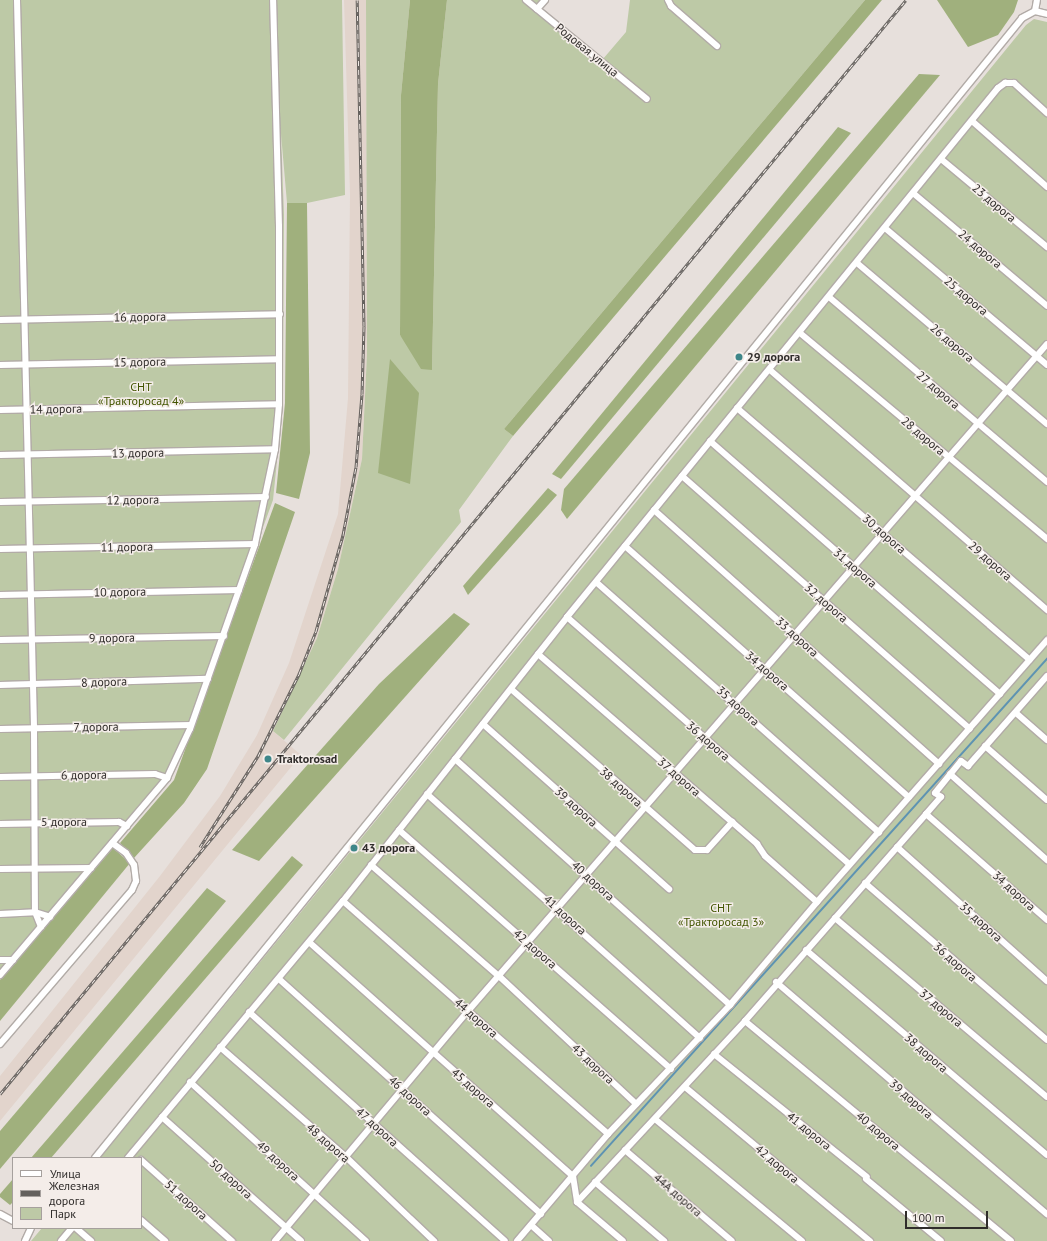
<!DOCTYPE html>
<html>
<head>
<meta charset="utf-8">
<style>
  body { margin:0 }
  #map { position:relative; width:1047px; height:1241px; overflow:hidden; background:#e7e0dc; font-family:"PT Sans",sans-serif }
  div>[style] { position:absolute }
  .built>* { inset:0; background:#e2d4cc }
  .green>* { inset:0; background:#bdc9a6 }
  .forest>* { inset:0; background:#a0b07d }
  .stream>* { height:1.5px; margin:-0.75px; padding:0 0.75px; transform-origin:0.75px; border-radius:0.75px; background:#5e93b2 }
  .roads { filter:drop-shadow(1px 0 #b2aba7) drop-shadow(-1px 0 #b2aba7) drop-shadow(0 1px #b2aba7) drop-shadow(0 -1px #b2aba7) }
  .minor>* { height:6px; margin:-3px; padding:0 3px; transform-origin:3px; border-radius:3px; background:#fff }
  .rail>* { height:3px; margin-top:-1.5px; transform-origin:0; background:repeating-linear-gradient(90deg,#f4ede9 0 4.5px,#64605d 0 9px); box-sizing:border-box; border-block:1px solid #64605d }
  .dots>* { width:11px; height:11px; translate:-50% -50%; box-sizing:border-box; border:2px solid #f4ede9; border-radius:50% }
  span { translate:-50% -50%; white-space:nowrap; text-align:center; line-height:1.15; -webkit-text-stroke:3px #f4ede9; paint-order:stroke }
  .street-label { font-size:12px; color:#302d2b }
  .poi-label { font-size:12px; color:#302d2b; font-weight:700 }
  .left { translate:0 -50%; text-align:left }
  .park-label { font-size:12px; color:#425500 }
  .legend { position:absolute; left:12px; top:1157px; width:130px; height:72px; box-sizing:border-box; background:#f4ede9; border:1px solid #a6a09d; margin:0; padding:5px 7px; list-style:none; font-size:12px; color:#302d2b }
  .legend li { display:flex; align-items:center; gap:8px; height:20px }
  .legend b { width:20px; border:1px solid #a6a09d }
  .scale { position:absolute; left:905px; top:1211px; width:83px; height:18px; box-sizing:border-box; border:2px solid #302d2b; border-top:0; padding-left:5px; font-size:12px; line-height:14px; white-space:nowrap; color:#302d2b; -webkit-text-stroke:3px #f4ede9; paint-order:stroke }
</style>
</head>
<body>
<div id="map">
  <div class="built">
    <div style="clip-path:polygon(344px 0,366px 0,367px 354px,362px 459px,338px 569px,317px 638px,273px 731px,301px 755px,0 1121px,0 1076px,160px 876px,220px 796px,257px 735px,289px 663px,338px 514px,348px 398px,350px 194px)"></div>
  </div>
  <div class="green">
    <div style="clip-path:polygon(0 0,342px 0,345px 195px,307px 203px,287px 203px,281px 134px,284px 215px,283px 402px,273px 500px,171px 779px,0 978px)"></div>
    <div style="clip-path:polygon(366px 0,410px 0,401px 95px,400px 335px,432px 370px,438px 84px,447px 0,545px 0,536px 10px,597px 66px,626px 32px,630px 0,865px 0,504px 429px,513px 436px,459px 510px,461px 522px,284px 740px,273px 731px,317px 638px,338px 569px,362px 459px,367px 354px)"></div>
    <div style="clip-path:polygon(1034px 19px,1047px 22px,1047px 1241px,31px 1241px,42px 1228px,141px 1228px,141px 1158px,100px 1158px,1026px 25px)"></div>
  </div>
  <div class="forest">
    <div style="clip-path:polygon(410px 0,447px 0,438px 84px,432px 370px,421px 369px,400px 335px,401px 95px)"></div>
    <div style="clip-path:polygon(865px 0,882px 0,513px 436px,504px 429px)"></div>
    <div style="clip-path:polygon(937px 0,1018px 0,1014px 12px,998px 35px,968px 47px)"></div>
    <div style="clip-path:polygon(919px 74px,940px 75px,567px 519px,561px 510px,564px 489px)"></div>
    <div style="clip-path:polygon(838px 127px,851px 133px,561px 479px,552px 474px)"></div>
    <div style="clip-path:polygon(287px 203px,307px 203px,310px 453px,299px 499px,276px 493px,285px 403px)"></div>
    <div style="clip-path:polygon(390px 359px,419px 393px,410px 484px,378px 473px)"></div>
    <div style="clip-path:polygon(548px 488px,557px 495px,468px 595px,463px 586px)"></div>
    <div style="clip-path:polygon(275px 503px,295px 512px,207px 769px,184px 803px,134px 858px,120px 843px,174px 780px)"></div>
    <div style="clip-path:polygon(454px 613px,470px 624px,259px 861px,232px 850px,379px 684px)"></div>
    <div style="clip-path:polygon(113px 848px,130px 863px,0 1021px,0 980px)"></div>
    <div style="clip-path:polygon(292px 856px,303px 865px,51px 1158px,31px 1158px)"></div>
    <div style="clip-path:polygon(207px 888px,226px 901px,0 1169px,0 1131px)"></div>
    <div style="clip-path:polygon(13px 1179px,13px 1202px,10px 1205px,0 1197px,0 1194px)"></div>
  </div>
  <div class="stream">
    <div style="left:591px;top:1166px;width:682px;rotate:-48.03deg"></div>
  </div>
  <div class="roads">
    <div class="minor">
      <div style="left:17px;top:0;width:729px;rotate:88.66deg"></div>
      <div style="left:34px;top:729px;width:183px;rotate:89.7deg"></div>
      <div style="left:35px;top:912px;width:16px;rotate:68deg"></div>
      <div style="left:526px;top:0;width:156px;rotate:39.3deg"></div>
      <div style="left:668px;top:0;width:7px;rotate:63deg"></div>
      <div style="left:671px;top:6px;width:61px;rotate:41deg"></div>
      <div style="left:537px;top:9px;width:12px;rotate:-48deg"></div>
      <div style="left:1035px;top:11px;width:11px;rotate:-80deg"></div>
      <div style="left:972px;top:121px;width:100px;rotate:41.3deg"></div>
      <div style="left:941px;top:159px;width:138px;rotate:39.7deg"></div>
      <div style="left:913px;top:193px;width:175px;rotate:40.1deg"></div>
      <div style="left:885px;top:228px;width:212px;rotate:40.2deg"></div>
      <div style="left:857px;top:263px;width:249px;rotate:40.3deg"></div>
      <div style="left:829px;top:297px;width:286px;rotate:40.3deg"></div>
      <div style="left:0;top:320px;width:280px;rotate:-1.2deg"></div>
      <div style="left:800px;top:333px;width:322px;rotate:39.8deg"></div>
      <div style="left:0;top:365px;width:279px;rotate:-1.2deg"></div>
      <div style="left:770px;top:370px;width:367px;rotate:40.9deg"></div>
      <div style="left:737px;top:408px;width:386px;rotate:40.7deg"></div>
      <div style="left:0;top:410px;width:279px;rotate:-1.2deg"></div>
      <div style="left:710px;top:441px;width:385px;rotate:41.1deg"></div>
      <div style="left:0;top:455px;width:275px;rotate:-1.2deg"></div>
      <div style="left:682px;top:476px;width:383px;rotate:41.3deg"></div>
      <div style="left:0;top:502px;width:266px;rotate:-1.1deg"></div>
      <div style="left:654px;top:510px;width:382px;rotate:41.7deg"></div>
      <div style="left:625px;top:546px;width:379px;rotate:41.5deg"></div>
      <div style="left:0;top:549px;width:255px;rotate:-1.1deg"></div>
      <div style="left:596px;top:582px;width:378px;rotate:41.5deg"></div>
      <div style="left:0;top:595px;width:239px;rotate:-1.2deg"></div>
      <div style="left:567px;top:617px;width:375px;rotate:41.2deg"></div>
      <div style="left:0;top:640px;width:224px;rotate:-1deg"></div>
      <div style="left:538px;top:654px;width:290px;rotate:40.9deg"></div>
      <div style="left:757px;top:844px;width:14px;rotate:56deg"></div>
      <div style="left:765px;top:856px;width:69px;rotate:41.5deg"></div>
      <div style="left:0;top:685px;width:208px;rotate:-1.7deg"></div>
      <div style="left:511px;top:689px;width:244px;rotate:41.2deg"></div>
      <div style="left:695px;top:850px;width:12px"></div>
      <div style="left:707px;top:850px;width:38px;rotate:-48deg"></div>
      <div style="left:1016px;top:713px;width:41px;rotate:41.1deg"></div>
      <div style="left:483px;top:724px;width:249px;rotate:41.6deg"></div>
      <div style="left:0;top:729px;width:191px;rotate:-1.2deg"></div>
      <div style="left:985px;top:746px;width:82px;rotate:41.1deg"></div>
      <div style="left:455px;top:759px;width:369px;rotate:41.8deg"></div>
      <div style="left:950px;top:774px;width:130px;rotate:41.6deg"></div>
      <div style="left:0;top:777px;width:155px;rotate:-1.1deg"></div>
      <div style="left:155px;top:774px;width:13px;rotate:18deg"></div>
      <div style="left:427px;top:794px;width:366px;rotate:41.8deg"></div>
      <div style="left:926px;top:814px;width:161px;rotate:41.2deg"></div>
      <div style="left:0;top:824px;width:119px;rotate:-1deg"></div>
      <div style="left:119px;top:822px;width:9px;rotate:27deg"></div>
      <div style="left:399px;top:830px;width:362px;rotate:41.3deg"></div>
      <div style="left:897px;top:847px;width:201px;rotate:41.8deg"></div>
      <div style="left:371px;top:865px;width:171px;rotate:41deg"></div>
      <div style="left:500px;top:977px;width:186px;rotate:43deg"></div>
      <div style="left:0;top:869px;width:91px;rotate:-0.6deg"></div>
      <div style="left:865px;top:883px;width:240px;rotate:40.8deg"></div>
      <div style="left:343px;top:901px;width:353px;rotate:41.3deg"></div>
      <div style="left:0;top:914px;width:35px;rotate:-3deg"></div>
      <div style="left:35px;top:912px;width:16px;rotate:18deg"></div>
      <div style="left:835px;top:918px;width:277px;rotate:40.2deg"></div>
      <div style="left:309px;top:942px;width:353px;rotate:41.6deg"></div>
      <div style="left:573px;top:1176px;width:26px;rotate:81deg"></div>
      <div style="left:577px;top:1202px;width:60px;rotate:40.3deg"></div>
      <div style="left:806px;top:950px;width:316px;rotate:40.4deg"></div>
      <div style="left:0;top:960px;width:13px"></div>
      <div style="left:0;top:975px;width:258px;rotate:-49.7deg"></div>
      <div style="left:167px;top:778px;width:54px;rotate:-64.9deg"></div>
      <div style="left:190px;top:729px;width:196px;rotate:-70.6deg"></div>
      <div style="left:255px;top:544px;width:97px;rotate:-78.1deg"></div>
      <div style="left:275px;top:449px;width:45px;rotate:-84.9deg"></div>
      <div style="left:279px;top:404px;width:178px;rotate:-90deg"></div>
      <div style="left:279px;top:226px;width:226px;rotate:-91.5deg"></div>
      <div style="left:279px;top:979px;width:352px;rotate:41.9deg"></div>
      <div style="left:776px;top:982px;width:357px;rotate:40.6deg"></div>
      <div style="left:249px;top:1012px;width:343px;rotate:41.8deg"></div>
      <div style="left:745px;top:1021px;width:345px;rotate:39.6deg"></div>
      <div style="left:0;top:1044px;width:203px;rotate:-49.4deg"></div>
      <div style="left:132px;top:890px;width:10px;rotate:-66deg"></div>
      <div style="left:136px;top:881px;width:16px;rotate:-97deg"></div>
      <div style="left:134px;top:865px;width:14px;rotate:-124deg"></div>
      <div style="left:126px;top:853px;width:17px;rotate:-144deg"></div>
      <div style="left:220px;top:1047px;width:167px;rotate:41.1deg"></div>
      <div style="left:346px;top:1157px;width:122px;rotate:43.7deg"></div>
      <div style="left:714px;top:1054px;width:196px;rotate:38.8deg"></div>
      <div style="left:190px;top:1082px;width:237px;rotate:42.1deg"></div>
      <div style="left:685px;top:1087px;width:241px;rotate:39.8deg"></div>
      <div style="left:162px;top:1117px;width:186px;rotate:41.7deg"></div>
      <div style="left:655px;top:1119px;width:191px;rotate:39.7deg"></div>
      <div style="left:625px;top:1150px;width:140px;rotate:40.4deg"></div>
      <div style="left:95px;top:1158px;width:1469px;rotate:-50.88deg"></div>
      <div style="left:1022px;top:18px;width:15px;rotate:-28deg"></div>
      <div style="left:1035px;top:11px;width:12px;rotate:14deg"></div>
      <div style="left:128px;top:1158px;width:335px;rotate:-50.1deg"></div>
      <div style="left:343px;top:901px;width:362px;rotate:-51.7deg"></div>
      <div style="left:567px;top:617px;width:682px;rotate:-50.83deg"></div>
      <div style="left:998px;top:88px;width:9px;rotate:-36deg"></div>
      <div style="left:1005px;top:83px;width:9px"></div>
      <div style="left:1014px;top:83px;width:45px;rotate:42.3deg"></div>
      <div style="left:141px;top:1160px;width:122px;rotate:41.7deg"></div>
      <div style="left:866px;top:1179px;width:97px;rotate:39.6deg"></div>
      <div style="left:595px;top:1182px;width:91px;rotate:40.5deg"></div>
      <div style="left:577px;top:1202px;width:247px;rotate:-47.1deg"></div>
      <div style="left:745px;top:1021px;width:275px;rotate:-48.8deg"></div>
      <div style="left:926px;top:814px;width:23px;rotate:-49deg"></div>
      <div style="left:941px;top:797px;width:7px;rotate:-146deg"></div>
      <div style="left:935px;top:793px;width:41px;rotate:-50.9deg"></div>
      <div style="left:961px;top:761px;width:9px;rotate:36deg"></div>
      <div style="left:968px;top:766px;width:120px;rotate:-48.7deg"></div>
      <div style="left:0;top:1214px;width:15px;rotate:28deg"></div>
      <div style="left:141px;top:1220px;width:32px;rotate:41deg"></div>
      <div style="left:531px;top:1225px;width:24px;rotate:42deg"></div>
      <div style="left:76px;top:1228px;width:20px;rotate:41deg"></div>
      <div style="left:25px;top:1241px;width:14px;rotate:-65deg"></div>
      <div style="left:61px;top:1241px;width:17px;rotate:-50deg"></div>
      <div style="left:275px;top:1241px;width:300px;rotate:-50deg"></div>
      <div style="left:468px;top:1011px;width:883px;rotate:-49.04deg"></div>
      <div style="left:517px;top:1241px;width:140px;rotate:-49.6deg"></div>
      <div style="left:608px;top:1134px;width:178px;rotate:-46.6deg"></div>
      <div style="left:730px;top:1005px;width:135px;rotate:-49.8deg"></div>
      <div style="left:817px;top:902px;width:349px;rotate:-48.7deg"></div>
    </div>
  </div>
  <div class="rail">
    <div style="left:200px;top:847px;width:108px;rotate:-57.5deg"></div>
    <div style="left:258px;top:756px;width:92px;rotate:-63.4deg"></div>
    <div style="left:299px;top:674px;width:46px;rotate:-68.4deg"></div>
    <div style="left:316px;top:631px;width:100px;rotate:-74.3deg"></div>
    <div style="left:343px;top:535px;width:69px;rotate:-79.2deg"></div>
    <div style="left:356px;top:467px;width:73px;rotate:-85.3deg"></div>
    <div style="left:362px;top:394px;width:68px;rotate:-88.3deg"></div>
    <div style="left:364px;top:326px;width:326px;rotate:-91.2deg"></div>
    <div style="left:0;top:1094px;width:1420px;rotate:-50.37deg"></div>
  </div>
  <div class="dots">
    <div style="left:739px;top:357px;background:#3e8689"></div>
    <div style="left:268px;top:759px;background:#3e8689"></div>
    <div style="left:354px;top:848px;background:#3e8689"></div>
  </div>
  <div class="street-label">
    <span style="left:587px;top:50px;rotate:39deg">Родовая улица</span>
    <span style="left:994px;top:203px;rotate:40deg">23 дорога</span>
    <span style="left:980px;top:249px;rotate:40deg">24 дорога</span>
    <span style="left:966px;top:296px;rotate:40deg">25 дорога</span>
    <span style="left:140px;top:317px;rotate:-1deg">16 дорога</span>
    <span style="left:952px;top:343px;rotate:40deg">26 дорога</span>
    <span style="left:140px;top:362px;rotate:-1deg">15 дорога</span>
    <span style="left:938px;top:390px;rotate:40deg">27 дорога</span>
    <span style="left:56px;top:409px;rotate:-1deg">14 дорога</span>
    <span style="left:923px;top:436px;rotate:40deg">28 дорога</span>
    <span style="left:138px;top:453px;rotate:-1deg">13 дорога</span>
    <span style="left:133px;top:500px;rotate:-1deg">12 дорога</span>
    <span style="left:884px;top:534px;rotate:41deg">30 дорога</span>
    <span style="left:127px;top:547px;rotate:-1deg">11 дорога</span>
    <span style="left:990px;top:561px;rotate:41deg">29 дорога</span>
    <span style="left:855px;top:568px;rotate:41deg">31 дорога</span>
    <span style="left:120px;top:592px;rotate:-1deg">10 дорога</span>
    <span style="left:826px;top:603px;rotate:41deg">32 дорога</span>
    <span style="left:797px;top:637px;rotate:42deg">33 дорога</span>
    <span style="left:112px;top:638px;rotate:-1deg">9 дорога</span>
    <span style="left:767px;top:671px;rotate:41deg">34 дорога</span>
    <span style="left:104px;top:682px;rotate:-2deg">8 дорога</span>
    <span style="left:738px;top:706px;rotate:42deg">35 дорога</span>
    <span style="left:96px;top:727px;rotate:-1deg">7 дорога</span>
    <span style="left:708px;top:741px;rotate:41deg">36 дорога</span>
    <span style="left:84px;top:775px;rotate:-1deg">6 дорога</span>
    <span style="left:679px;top:777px;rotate:41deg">37 дорога</span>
    <span style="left:621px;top:787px;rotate:42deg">38 дорога</span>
    <span style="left:576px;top:807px;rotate:42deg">39 дорога</span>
    <span style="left:64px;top:822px">5 дорога</span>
    <span style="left:593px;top:881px;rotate:42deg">40 дорога</span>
    <span style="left:1014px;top:891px;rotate:42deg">34 дорога</span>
    <span style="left:565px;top:915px;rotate:42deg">41 дорога</span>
    <span style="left:981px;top:922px;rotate:42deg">35 дорога</span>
    <span style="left:535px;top:949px;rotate:41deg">42 дорога</span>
    <span style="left:955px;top:962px;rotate:41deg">36 дорога</span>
    <span style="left:941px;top:1008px;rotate:40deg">37 дорога</span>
    <span style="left:476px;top:1018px;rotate:41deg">44 дорога</span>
    <span style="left:926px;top:1053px;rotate:41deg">38 дорога</span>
    <span style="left:593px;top:1064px;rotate:43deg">43 дорога</span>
    <span style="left:473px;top:1088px;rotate:41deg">45 дорога</span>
    <span style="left:410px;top:1096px;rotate:42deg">46 дорога</span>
    <span style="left:911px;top:1099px;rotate:41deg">39 дорога</span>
    <span style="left:377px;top:1127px;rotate:42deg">47 дорога</span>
    <span style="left:809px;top:1131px;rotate:39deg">41 дорога</span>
    <span style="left:878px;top:1131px;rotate:40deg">40 дорога</span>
    <span style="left:328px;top:1143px;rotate:41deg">48 дорога</span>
    <span style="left:278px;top:1161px;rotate:42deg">49 дорога</span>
    <span style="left:777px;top:1164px;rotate:40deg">42 дорога</span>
    <span style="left:231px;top:1179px;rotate:42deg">50 дорога</span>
    <span style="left:678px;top:1195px;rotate:41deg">44А дорога</span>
    <span style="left:186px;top:1200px;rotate:42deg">51 дорога</span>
  </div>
  <div class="poi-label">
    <span class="left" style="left:747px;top:357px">29 дорога</span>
    <span class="left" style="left:277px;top:759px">Traktorosad</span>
    <span class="left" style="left:362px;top:848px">43 дорога</span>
  </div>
  <div class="park-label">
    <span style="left:141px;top:394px">СНТ<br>«Тракторосад 4»</span>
    <span style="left:721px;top:915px">СНТ<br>«Тракторосад 3»</span>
  </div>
  <ul class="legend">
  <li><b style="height:5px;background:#fff"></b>Улица</li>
  <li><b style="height:5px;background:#64605d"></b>Железная дорога</li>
  <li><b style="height:11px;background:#bdc9a6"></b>Парк</li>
  </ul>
  <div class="scale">100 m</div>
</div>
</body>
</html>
